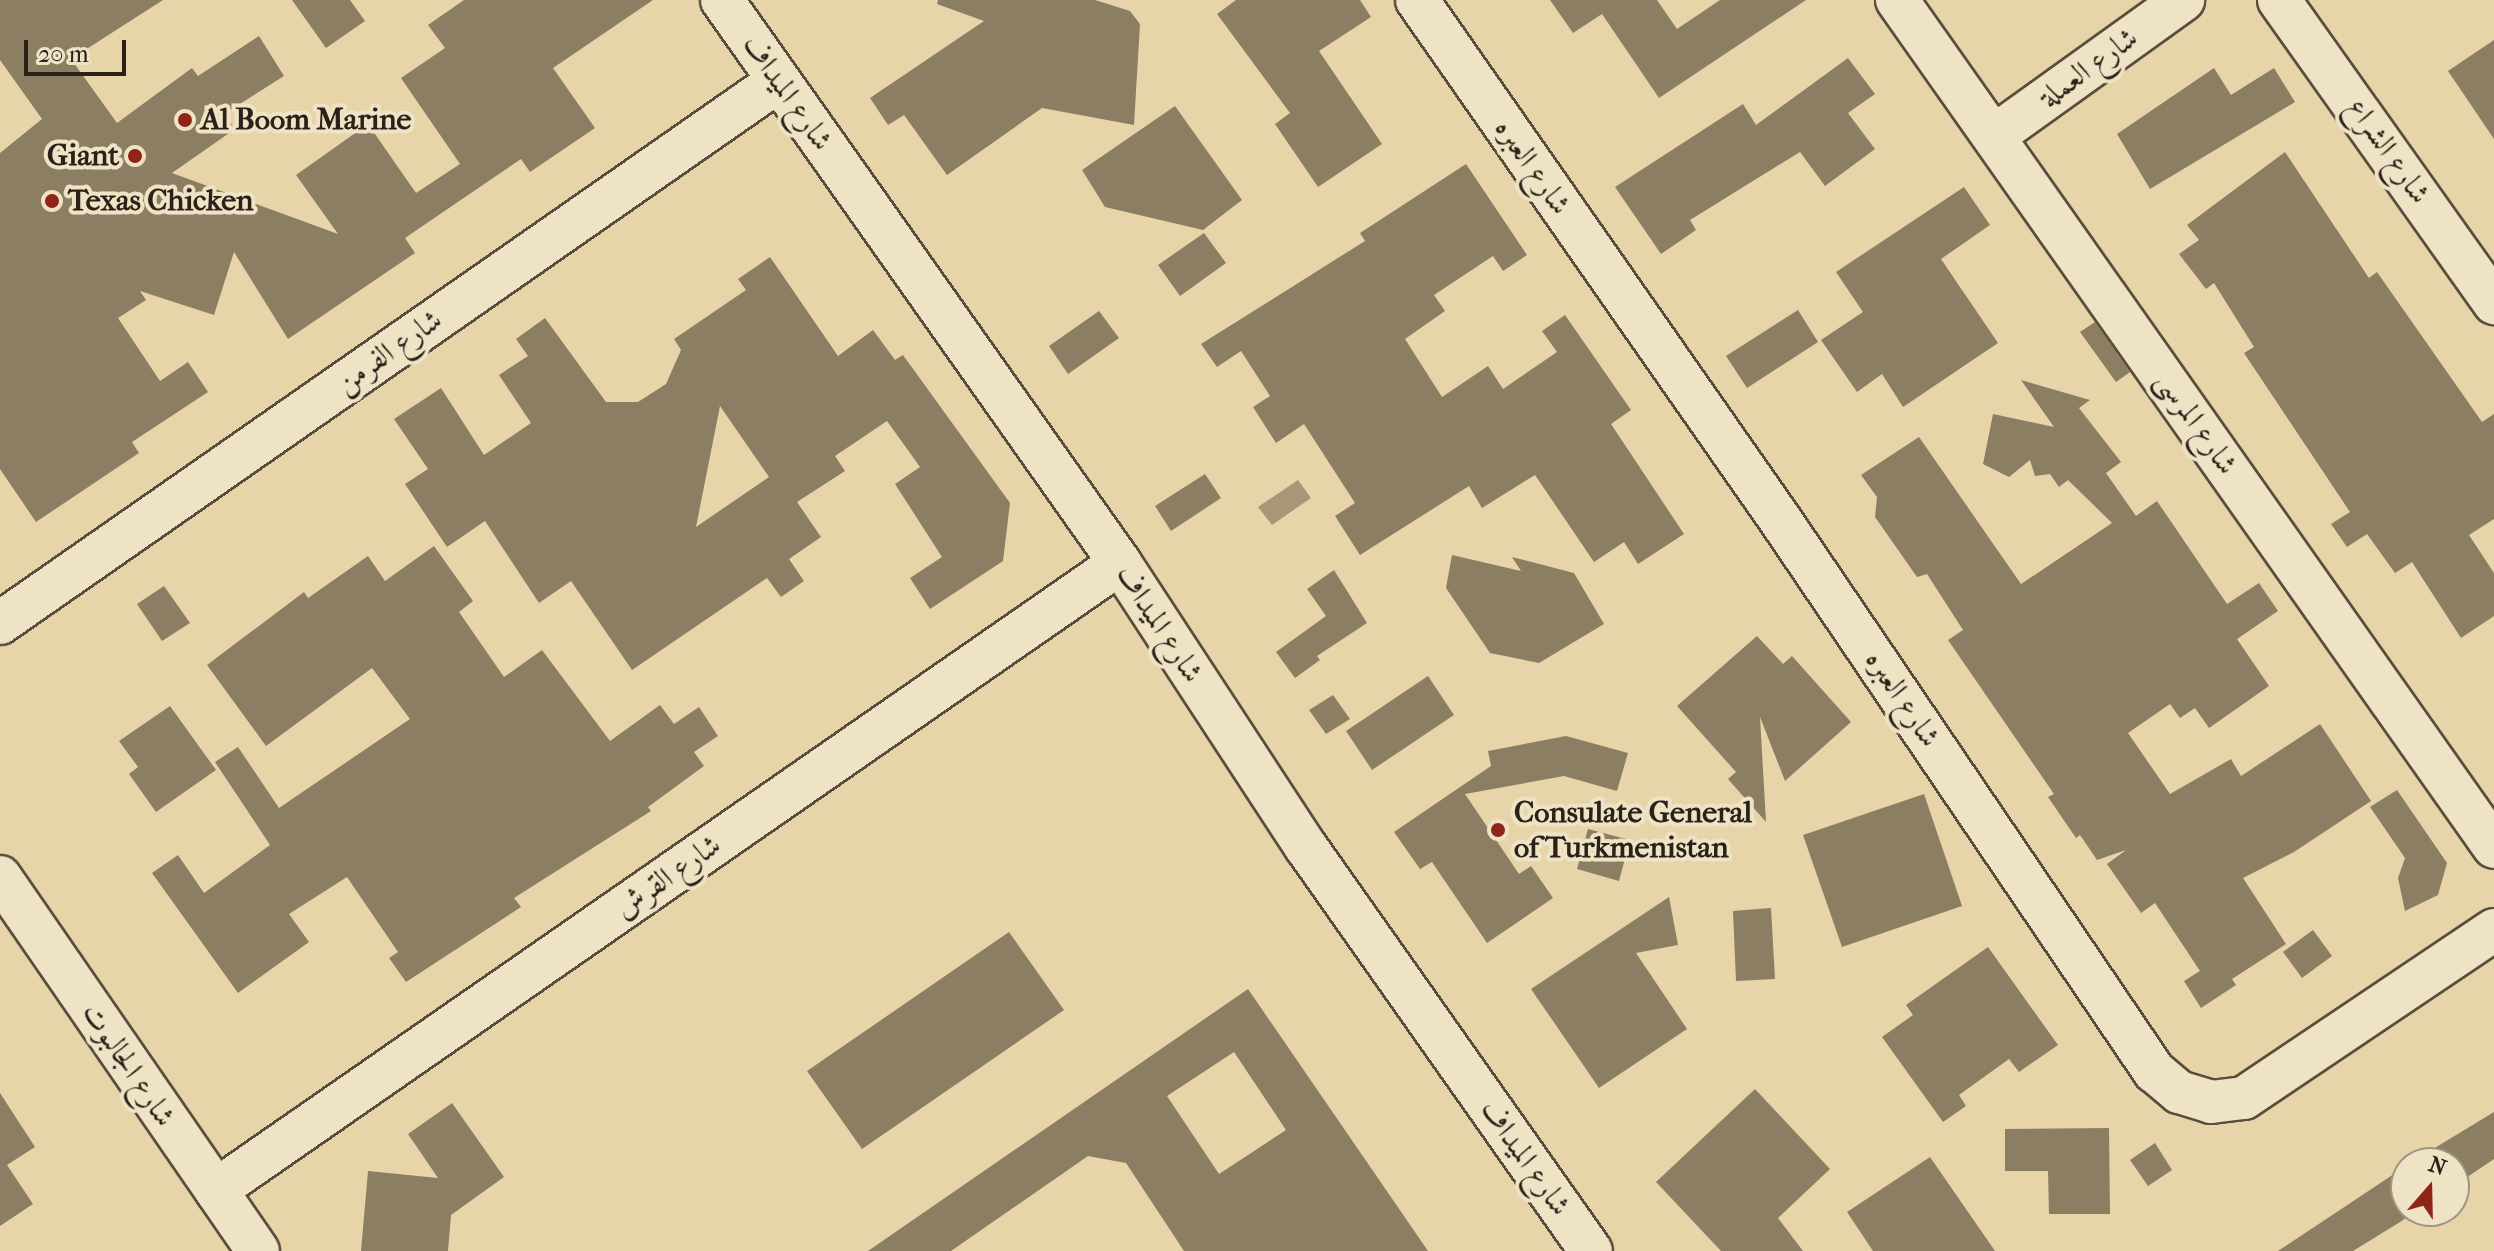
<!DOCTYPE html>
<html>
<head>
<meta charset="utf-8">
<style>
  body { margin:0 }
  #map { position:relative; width:2494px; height:1251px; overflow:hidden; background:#e7d4a8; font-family:"IM FELL French Canon",Amiri,serif }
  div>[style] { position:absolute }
  .water>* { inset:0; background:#a79777 }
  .building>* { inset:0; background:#8c7e63 }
  .roads { filter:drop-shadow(2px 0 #594e3d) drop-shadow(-2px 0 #594e3d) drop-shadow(0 2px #594e3d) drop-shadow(0 -2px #594e3d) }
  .minor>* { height:42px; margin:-21px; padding:0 21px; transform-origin:21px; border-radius:21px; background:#efe3c6 }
  .dots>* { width:22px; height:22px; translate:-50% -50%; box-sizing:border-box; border:4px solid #efe3c6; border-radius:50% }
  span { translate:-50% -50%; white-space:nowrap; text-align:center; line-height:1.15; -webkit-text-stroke:8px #efe3c6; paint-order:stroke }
  .street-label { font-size:30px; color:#2a2119 }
  .poi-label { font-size:30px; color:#2a2119; font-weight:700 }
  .left { translate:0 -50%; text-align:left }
  .right { translate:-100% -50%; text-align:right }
  .north { position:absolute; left:2390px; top:1147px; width:80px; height:80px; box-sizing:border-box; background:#efe3c6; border:2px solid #a09581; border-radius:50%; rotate:20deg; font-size:22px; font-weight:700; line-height:32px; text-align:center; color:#2a2119 }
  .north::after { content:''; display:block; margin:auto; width:28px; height:36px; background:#8f2418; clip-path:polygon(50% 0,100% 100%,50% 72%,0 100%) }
  .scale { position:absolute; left:24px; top:40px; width:102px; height:36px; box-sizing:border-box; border:4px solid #2a2119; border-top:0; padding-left:10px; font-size:24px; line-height:28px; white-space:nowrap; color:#2a2119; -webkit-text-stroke:6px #efe3c6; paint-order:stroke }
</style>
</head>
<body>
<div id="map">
  <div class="water">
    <div style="clip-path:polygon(1298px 480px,1311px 498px,1272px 525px,1258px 507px)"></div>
  </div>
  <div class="building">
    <div style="clip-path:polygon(0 0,163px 0,71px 59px,117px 123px,192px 68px,198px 76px,259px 36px,284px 76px,224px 114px,235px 129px,172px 173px,338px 234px,296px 175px,368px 124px,416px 193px,460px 164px,401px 78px,445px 48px,428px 25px,464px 0,653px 0,553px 68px,595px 128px,530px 172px,521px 159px,405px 238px,415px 253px,288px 339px,234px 252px,214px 315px,140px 291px,146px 300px,118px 318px,160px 381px,188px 362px,208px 392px,132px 442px,139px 453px,36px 522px,0 469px,0 153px,42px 119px,0 60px)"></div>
    <div style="clip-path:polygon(292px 0,350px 0,365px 21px,326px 48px)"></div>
    <div style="clip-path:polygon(938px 0,1095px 0,1130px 11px,1140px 24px,1134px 125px,1042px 108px,947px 175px,904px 115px,888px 125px,870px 98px,984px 21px,937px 4px)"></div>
    <div style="clip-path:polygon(1236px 0,1360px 0,1371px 17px,1319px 51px,1382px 144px,1318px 187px,1275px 124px,1290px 113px,1217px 14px)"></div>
    <div style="clip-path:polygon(1550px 0,1657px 0,1677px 29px,1720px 0,1806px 0,1659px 98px,1602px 14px,1573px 33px)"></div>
    <div style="clip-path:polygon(2494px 40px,2494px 139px,2448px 71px)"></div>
    <div style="clip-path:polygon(1848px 58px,1875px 94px,1848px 113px,1875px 149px,1825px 186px,1800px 152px,1690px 220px,1696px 230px,1661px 254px,1615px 187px,1743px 104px,1756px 125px)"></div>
    <div style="clip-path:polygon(2214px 68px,2231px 95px,2274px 68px,2295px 102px,2150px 189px,2117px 134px)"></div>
    <div style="clip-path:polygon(1175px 106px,1242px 200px,1203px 230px,1105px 207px,1082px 170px)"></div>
    <div style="clip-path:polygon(2285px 152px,2369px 278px,2377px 272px,2482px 422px,2494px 414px,2494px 519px,2469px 535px,2494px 573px,2494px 616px,2461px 638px,2412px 562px,2395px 573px,2367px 534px,2347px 547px,2331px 524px,2350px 512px,2244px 353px,2254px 347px,2214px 283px,2206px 289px,2179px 254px,2199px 240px,2187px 225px)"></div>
    <div style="clip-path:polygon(1466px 164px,1527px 255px,1503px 271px,1493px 256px,1434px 295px,1445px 311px,1405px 339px,1442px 397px,1488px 366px,1503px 389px,1557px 352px,1542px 331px,1565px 315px,1631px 410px,1611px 424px,1684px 534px,1638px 564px,1624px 542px,1594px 562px,1535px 475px,1482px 508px,1469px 486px,1360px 555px,1335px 516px,1355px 503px,1304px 424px,1276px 443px,1253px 407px,1270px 396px,1241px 351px,1217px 367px,1201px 344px,1365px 241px,1360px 233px)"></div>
    <div style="clip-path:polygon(1964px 187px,1990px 225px,1941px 259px,1998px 343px,1903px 407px,1882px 374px,1857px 392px,1821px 340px,1863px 312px,1836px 272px)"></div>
    <div style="clip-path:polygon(1204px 233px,1226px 263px,1180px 296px,1158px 265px)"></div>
    <div style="clip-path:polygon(evenodd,770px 257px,838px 356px,873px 330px,895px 360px,903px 355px,1010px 503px,1003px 561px,930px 609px,910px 578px,942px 557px,895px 484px,920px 467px,887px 421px,835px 456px,845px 471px,797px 502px,821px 537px,789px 559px,804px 581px,781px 597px,767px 578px,632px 670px,571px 581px,539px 603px,485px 521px,447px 547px,405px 484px,428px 469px,394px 419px,441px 388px,484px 455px,531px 423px,499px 375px,528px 356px,516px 339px,545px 318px,606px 402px,638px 402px,666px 384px,681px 350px,674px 339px,746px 290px,738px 279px,770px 257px,720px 406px,769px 477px,696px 527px,720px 406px)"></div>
    <div style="clip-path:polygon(1798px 310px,1818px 342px,1747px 388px,1726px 356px)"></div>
    <div style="clip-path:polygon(1099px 311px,1119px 338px,1068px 374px,1049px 346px)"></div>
    <div style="clip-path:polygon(2095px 322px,2130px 372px,2116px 382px,2080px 332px)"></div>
    <div style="clip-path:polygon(2021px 380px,2090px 400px,2079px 408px,2121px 462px,2106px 473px,2136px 516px,2157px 501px,2227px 604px,2259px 583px,2278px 611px,2237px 639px,2269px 686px,2209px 728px,2195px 708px,2180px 718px,2170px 704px,2128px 733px,2170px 794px,2231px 759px,2241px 776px,2320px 724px,2371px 801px,2294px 852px,2243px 878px,2286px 944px,2232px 979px,2236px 985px,2201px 1008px,2184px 981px,2200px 971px,2155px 903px,2141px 913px,2107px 864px,2126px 850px,2097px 860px,2080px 835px,2076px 838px,2048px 797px,2054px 794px,1948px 640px,1963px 630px,1927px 574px,1917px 577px,1875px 517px,1877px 497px,1861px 475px,1919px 437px,2021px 584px,2112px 523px,2068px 480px,2059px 487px,2050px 474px,2035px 476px,2030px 460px,2009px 477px,1983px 464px,1993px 414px,2054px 427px)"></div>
    <div style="clip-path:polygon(1205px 474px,1221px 498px,1171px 531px,1155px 506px)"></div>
    <div style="clip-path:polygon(434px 546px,473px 601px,459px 612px,504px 677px,542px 650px,610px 741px,660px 705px,674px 724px,699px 707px,718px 736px,694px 752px,704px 766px,648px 807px,651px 811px,514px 898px,521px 907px,406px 982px,389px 958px,398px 952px,347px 877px,289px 914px,309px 942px,238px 993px,152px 873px,178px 855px,204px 893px,270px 845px,215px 762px,238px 747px,279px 808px,410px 719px,372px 668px,266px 746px,207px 665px,304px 592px,308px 598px,368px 556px,385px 581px)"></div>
    <div style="clip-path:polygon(1452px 555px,1521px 571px,1512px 557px,1574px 573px,1604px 624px,1539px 663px,1490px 653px,1446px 588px)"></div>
    <div style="clip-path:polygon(1334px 570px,1367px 623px,1317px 656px,1320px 660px,1295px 678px,1276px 652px,1326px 616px,1307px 589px)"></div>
    <div style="clip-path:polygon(164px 586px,190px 623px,162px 641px,137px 604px)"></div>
    <div style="clip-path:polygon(1757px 636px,1783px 664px,1792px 656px,1851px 722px,1785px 781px,1760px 717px,1766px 822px,1728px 779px,1736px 772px,1677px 706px)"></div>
    <div style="clip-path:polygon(1428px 676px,1454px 715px,1372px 770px,1346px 731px)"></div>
    <div style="clip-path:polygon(1333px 695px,1350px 719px,1326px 734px,1309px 710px)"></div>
    <div style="clip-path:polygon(170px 706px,216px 770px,156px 812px,129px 774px,138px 767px,119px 741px)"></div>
    <div style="clip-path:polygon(1566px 736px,1628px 753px,1617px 791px,1564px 776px,1465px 794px,1519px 874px,1531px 866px,1553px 898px,1487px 943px,1432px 862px,1420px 869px,1394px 832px,1491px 766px,1488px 751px)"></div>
    <div style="clip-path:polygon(2397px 790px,2447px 863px,2438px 895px,2405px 911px,2398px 878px,2405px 858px,2370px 807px)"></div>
    <div style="clip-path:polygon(1924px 794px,1962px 906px,1842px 947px,1803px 835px)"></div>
    <div style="clip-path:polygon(1588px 829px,1630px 840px,1619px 881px,1577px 869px)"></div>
    <div style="clip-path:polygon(1669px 897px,1678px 945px,1636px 953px,1687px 1029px,1599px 1088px,1531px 989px)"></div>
    <div style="clip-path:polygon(1771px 908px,1775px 979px,1736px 981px,1733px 911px)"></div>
    <div style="clip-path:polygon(2313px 930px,2332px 956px,2302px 978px,2283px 952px)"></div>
    <div style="clip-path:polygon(1009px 932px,1064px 1010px,862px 1149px,807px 1071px)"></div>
    <div style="clip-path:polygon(1988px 947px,2058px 1045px,2019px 1072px,2009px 1059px,1959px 1095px,1966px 1106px,1943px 1122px,1882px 1037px,1913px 1015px,1906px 1005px)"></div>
    <div style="clip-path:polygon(evenodd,1248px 989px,1428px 1251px,1184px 1251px,1126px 1163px,1088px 1156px,951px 1251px,868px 1251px,1248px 989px,1234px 1052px,1286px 1130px,1219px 1174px,1167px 1096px,1234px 1052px)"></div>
    <div style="clip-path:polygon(1755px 1089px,1830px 1169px,1778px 1218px,1803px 1251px,1721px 1251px,1656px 1182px)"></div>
    <div style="clip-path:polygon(0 1093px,35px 1147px,7px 1165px,33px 1204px,0 1226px)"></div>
    <div style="clip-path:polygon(452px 1103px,504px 1177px,451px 1215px,448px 1251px,361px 1251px,368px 1171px,438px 1178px,408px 1134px)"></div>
    <div style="clip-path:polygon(2494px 1112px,2494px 1159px,2454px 1186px,2454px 1163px,2410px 1163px)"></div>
    <div style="clip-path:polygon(2109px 1128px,2110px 1214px,2049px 1214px,2048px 1171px,2005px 1171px,2005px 1129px)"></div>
    <div style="clip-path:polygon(2155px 1143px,2172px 1170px,2148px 1186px,2130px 1160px)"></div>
    <div style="clip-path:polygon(1930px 1157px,1995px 1251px,1873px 1251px,1847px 1212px)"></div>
    <div style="clip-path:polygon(2406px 1166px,2406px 1211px,2416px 1211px,2400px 1222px,2353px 1251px,2278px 1251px)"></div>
  </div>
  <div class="roads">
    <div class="minor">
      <div style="left:722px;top:0;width:689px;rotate:54.74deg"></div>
      <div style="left:1120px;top:563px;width:339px;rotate:56.8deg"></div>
      <div style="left:1306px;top:847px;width:494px;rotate:54.8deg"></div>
      <div style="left:1417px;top:0;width:636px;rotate:55.06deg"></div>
      <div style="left:1781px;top:521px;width:665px;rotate:55.86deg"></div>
      <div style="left:2154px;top:1071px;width:33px;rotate:40deg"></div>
      <div style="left:2179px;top:1092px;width:34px;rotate:17deg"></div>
      <div style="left:2211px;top:1102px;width:33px;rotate:-7deg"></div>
      <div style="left:2244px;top:1098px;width:301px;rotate:-33.9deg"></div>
      <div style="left:1897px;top:0;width:1036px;rotate:54.82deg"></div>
      <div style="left:2279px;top:0;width:372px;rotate:54.6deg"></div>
      <div style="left:1994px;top:136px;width:233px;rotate:-35.7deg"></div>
      <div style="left:0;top:623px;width:947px;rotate:-34.85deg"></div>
      <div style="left:0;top:877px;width:454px;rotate:55.4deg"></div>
      <div style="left:216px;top:1190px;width:1100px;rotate:-34.74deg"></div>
    </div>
  </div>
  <div class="dots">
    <div style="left:185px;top:120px;background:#8f2418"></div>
    <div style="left:135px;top:156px;background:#8f2418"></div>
    <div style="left:52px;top:201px;background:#8f2418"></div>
    <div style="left:1498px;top:830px;background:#8f2418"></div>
  </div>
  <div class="street-label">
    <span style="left:2089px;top:68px;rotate:-36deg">شارع العملة</span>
    <span style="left:787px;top:93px;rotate:55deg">شارع الميداف</span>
    <span style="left:2388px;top:151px;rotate:55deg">شارع الشراع</span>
    <span style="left:1532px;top:167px;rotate:55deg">شارع العبره</span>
    <span style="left:389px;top:352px;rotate:-35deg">شارع الفرمن</span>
    <span style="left:2196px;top:423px;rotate:55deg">شارع المرسى</span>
    <span style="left:1159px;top:624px;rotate:57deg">شارع الميداف</span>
    <span style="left:1902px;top:699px;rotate:56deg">شارع العبره</span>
    <span style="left:668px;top:877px;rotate:-35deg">شارع القرش</span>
    <span style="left:128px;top:1065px;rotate:56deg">شارع الجالبوت</span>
    <span style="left:1525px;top:1158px;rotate:55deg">شارع الميداف</span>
  </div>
  <div class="poi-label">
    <span class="left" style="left:201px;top:120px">Al Boom Marine</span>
    <span class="right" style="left:119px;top:156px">Giant</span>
    <span class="left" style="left:68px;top:201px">Texas Chicken</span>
    <span class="left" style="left:1514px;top:830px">Consulate General<br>of Turkmenistan</span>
  </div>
  <div class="north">N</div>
  <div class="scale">20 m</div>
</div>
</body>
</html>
